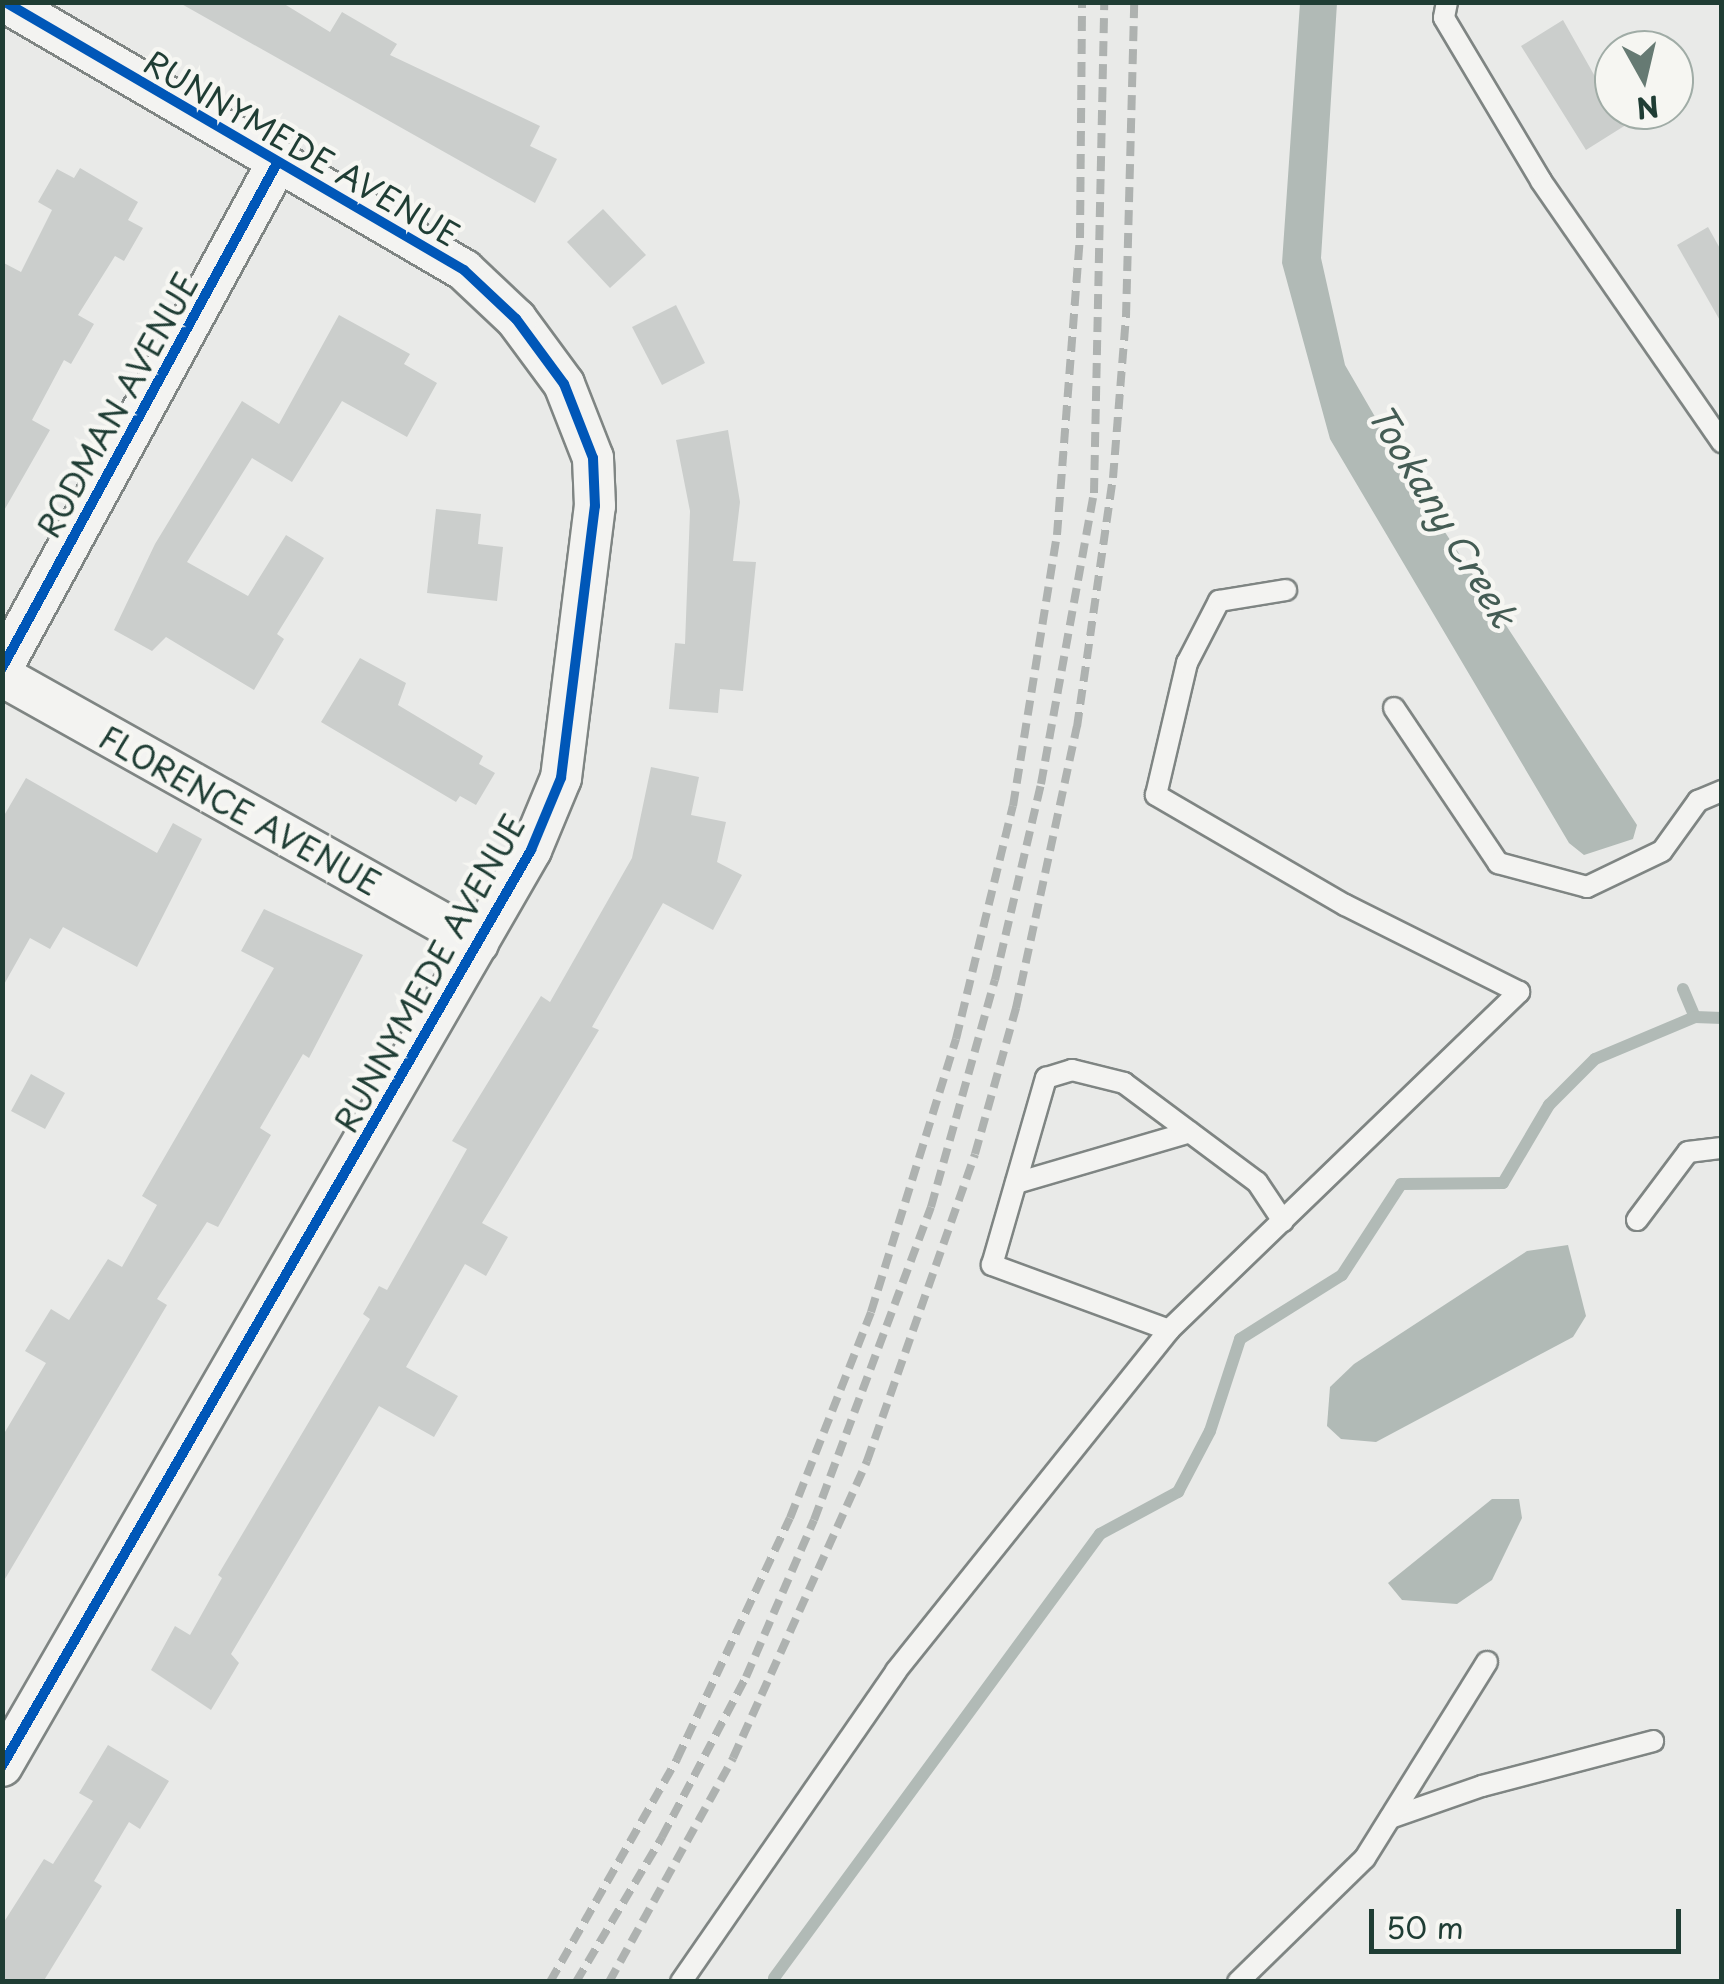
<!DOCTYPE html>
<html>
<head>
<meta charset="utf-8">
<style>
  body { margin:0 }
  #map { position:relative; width:1724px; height:1984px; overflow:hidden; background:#e9eae8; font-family:"Playpen Sans",sans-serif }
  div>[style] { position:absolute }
  .water>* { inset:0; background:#b1bab6 }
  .stream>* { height:12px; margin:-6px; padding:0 6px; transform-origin:6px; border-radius:6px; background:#b1bab6 }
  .building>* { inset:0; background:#cbcecc }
  .roads { filter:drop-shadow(2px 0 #7f8583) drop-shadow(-2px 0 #7f8583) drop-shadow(0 2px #7f8583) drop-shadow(0 -2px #7f8583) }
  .lane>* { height:20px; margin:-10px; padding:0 10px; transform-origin:10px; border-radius:10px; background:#f3f3f1 }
  .street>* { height:40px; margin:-20px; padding:0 20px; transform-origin:20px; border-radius:20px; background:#f3f3f1 }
  .rail>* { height:8px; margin-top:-4px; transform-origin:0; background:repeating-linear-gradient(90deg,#aeb2b0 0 15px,transparent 0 23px) }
  .cycleway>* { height:10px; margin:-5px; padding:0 5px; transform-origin:5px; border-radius:5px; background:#0057b8 }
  span { translate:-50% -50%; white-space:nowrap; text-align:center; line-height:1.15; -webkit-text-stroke:9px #f6f6f2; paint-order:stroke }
  .street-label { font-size:32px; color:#1f3d34 }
  .water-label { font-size:35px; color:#445c54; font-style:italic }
  .frame { position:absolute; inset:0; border:5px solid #1f3d34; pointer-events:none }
  .north { position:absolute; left:1594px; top:30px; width:100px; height:100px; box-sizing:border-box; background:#f6f6f2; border:2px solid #a0aca6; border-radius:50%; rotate:172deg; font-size:28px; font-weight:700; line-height:40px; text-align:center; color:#1f3d34 }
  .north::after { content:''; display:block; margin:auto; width:35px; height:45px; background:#667a73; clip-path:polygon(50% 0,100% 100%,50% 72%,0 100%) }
  .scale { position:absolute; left:1369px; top:1909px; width:312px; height:45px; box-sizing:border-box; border:5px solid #1f3d34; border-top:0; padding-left:12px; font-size:30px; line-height:35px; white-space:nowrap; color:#1f3d34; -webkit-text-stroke:8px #f6f6f2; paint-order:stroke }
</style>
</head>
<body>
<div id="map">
  <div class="water">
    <div style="clip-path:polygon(1300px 3px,1337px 3px,1321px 258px,1345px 365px,1418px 491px,1637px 825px,1633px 839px,1584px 855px,1569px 843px,1330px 439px,1282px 263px)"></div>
    <div style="clip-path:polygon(1568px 1245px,1586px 1316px,1573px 1337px,1376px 1442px,1341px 1439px,1327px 1426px,1330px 1387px,1354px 1364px,1527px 1251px)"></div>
    <div style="clip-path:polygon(1492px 1499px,1519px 1499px,1522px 1518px,1492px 1580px,1457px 1604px,1402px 1600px,1388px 1583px)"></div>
  </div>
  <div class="stream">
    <div style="left:1683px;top:989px;width:30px;rotate:67deg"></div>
    <div style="left:1695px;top:1017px;width:27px;rotate:2deg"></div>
    <div style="left:774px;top:1978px;width:551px;rotate:-53.71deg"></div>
    <div style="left:1100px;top:1534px;width:89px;rotate:-28.3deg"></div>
    <div style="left:1178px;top:1492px;width:69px;rotate:-62.3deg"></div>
    <div style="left:1210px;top:1431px;width:97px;rotate:-71.9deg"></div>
    <div style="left:1240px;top:1339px;width:120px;rotate:-32.1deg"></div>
    <div style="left:1342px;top:1275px;width:108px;rotate:-57deg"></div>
    <div style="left:1401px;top:1184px;width:102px;rotate:-0.6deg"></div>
    <div style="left:1503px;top:1183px;width:91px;rotate:-59.5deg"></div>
    <div style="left:1549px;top:1105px;width:65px;rotate:-45deg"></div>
    <div style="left:1595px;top:1059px;width:108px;rotate:-22.8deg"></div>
  </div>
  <div class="building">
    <div style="clip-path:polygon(178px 2px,281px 2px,330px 32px,342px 12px,397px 44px,390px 55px,540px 126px,530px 146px,557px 159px,535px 203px)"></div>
    <div style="clip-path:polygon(1563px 20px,1614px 110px,1629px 123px,1586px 150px,1521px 46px)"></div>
    <div style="clip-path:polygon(80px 168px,138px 202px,128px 220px,143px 228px,124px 261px,115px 256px,78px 315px,94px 324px,71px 364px,64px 360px,32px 420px,50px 430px,2px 514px,2px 262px,21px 272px,52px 210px,38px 202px,57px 169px,74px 178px)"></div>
    <div style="clip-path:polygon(603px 209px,646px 255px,610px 288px,567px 242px)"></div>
    <div style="clip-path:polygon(1708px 227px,1722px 252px,1722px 324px,1677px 245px)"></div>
    <div style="clip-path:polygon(676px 305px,705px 363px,662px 385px,632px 327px)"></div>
    <div style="clip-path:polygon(339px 315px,410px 354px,404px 364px,437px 383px,407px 437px,342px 401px,292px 482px,252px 458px,187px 562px,248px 596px,286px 535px,324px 558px,277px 634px,284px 639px,254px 690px,166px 637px,152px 651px,114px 630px,155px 544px,242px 401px,279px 424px)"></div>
    <div style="clip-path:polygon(728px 430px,740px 502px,733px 561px,756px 562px,743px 691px,720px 689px,718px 713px,669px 709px,675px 643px,685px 644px,690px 511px,676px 440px)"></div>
    <div style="clip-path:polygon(436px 509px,481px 514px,478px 544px,503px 547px,497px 601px,427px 593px)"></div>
    <div style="clip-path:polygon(360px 658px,406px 683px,398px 705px,483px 756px,479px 764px,495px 773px,476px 805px,460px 796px,456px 802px,321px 722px)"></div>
    <div style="clip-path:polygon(651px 767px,699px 777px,691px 815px,726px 822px,717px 862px,742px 875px,713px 930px,663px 903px,592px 1027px,599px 1030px,482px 1223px,508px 1237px,486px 1276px,465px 1264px,406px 1367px,458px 1396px,434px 1437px,379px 1406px,231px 1654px,239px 1663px,211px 1710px,151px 1670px,175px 1626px,190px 1635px,222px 1578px,218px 1575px,370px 1319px,363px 1314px,379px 1286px,387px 1290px,467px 1149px,452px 1141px,541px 996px,550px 1002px,632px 858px)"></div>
    <div style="clip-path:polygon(26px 778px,157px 853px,173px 823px,202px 839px,137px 967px,63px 927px,50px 949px,30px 938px,2px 988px,2px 819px)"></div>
    <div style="clip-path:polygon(264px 909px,363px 955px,309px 1058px,303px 1054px,260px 1128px,271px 1135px,218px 1227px,207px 1222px,157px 1299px,167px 1305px,2px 1584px,2px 1437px,46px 1363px,25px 1351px,51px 1309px,69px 1320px,108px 1259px,122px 1267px,157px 1205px,142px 1196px,274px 968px,241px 951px)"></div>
    <div style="clip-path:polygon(31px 1074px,65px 1093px,45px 1129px,11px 1111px)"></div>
    <div style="clip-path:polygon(108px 1745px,169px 1781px,140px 1829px,129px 1822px,94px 1881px,102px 1886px,43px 1982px,2px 1982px,2px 1925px,44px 1859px,53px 1864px,93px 1801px,79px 1793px)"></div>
  </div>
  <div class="roads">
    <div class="lane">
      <div style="left:1447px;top:2px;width:16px;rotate:101deg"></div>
      <div style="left:1444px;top:18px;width:190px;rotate:59.2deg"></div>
      <div style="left:1541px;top:181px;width:318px;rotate:55.3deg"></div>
      <div style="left:1394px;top:708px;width:187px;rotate:56.1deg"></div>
      <div style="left:1498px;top:863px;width:92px;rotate:15.1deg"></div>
      <div style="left:1587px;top:887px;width:83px;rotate:-25.6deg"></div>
      <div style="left:1662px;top:851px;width:62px;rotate:-54.2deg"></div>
      <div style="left:1698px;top:801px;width:26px;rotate:-23deg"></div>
      <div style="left:1016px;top:1183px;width:181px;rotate:-16.3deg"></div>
      <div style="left:1637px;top:1220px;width:85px;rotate:-53.1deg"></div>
      <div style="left:1688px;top:1152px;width:34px;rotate:-7deg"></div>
      <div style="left:1169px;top:1330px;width:189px;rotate:-159.8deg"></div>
      <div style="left:992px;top:1265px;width:195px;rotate:-73.9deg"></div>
      <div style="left:1046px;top:1078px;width:27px;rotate:-17deg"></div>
      <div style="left:1072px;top:1070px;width:54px;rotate:14deg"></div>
      <div style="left:1124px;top:1083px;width:166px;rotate:36.7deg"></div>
      <div style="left:1257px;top:1182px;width:47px;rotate:56.3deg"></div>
      <div style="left:1390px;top:1818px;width:97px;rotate:-19.2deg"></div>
      <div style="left:1482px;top:1786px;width:177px;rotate:-14.7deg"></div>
      <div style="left:681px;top:1982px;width:378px;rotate:-55.3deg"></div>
      <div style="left:896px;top:1671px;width:437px;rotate:-51.3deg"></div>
      <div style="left:1169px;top:1330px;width:487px;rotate:-44deg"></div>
      <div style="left:1519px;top:992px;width:195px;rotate:-153.4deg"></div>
      <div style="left:1345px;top:905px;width:219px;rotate:-149.8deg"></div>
      <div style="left:1156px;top:795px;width:136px;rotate:-76.8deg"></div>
      <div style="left:1187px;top:663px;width:70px;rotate:-62.7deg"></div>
      <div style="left:1219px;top:601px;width:68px;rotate:-9.3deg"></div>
      <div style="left:1238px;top:1982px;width:177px;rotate:-44.3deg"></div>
      <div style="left:1365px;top:1858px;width:231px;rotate:-58.1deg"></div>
    </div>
    <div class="street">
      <div style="left:2px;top:668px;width:573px;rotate:-61.42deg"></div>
      <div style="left:2px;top:676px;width:546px;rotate:29.29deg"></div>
      <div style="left:2px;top:1766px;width:1058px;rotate:-59.99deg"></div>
      <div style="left:531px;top:850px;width:78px;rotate:-67.4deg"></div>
      <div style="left:561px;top:778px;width:274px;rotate:-82.9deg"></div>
      <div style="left:595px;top:506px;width:48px;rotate:-92.4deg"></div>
      <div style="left:593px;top:458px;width:79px;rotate:-111.4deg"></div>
      <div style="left:564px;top:384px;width:81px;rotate:-126.4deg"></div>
      <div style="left:516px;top:319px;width:71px;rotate:-136.7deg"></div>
      <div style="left:464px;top:270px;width:532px;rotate:-149.72deg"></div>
    </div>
  </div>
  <div class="rail">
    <div style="left:550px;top:1982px;width:257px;rotate:-60.3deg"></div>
    <div style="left:677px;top:1759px;width:266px;rotate:-64.9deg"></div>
    <div style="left:790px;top:1518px;width:221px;rotate:-68.5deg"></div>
    <div style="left:871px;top:1312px;width:286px;rotate:-72.7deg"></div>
    <div style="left:956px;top:1039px;width:240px;rotate:-76.3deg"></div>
    <div style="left:1013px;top:806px;width:275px;rotate:-80.8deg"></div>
    <div style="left:1057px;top:535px;width:298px;rotate:-85.6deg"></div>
    <div style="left:1080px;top:238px;width:236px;rotate:-89.5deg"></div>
    <div style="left:576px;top:1982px;width:169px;rotate:-59.3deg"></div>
    <div style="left:662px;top:1837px;width:181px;rotate:-62.3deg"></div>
    <div style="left:746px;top:1677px;width:171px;rotate:-66.6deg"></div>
    <div style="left:814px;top:1520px;width:334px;rotate:-69.5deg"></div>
    <div style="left:931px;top:1207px;width:236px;rotate:-74.3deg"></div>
    <div style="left:995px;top:980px;width:201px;rotate:-76.8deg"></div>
    <div style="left:1041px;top:784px;width:296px;rotate:-79.7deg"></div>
    <div style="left:1094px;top:493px;width:491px;rotate:-88.8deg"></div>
    <div style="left:609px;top:1982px;width:256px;rotate:-61deg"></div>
    <div style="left:733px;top:1758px;width:326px;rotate:-65.7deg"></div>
    <div style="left:867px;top:1461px;width:325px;rotate:-70.6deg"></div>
    <div style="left:975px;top:1154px;width:152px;rotate:-74.3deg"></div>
    <div style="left:1016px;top:1008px;width:288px;rotate:-77.8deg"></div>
    <div style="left:1077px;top:727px;width:252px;rotate:-81.8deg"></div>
    <div style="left:1113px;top:478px;width:162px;rotate:-85.4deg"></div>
    <div style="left:1126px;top:317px;width:315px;rotate:-88.5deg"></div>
  </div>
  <div class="cycleway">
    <div style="left:2px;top:668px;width:573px;rotate:-61.42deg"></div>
    <div style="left:2px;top:1766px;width:1058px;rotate:-59.99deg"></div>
    <div style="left:531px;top:850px;width:78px;rotate:-67.4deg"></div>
    <div style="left:561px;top:778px;width:274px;rotate:-82.9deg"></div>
    <div style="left:595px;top:506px;width:48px;rotate:-92.4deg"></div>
    <div style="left:593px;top:458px;width:79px;rotate:-111.4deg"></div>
    <div style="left:564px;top:384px;width:81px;rotate:-126.4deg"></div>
    <div style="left:516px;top:319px;width:71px;rotate:-136.7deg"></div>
    <div style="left:464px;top:270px;width:532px;rotate:-149.72deg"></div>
  </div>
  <div class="street-label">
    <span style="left:302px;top:148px;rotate:30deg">RUNNYMEDE AVENUE</span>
    <span style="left:117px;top:405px;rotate:-61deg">RODMAN AVENUE</span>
    <span style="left:240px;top:810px;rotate:29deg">FLORENCE AVENUE</span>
    <span style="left:429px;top:973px;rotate:-61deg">RUNNYMEDE AVENUE</span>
  </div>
  <div class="water-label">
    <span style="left:1443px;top:515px;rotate:59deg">Tookany Creek</span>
  </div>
  <div class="frame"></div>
  <div class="north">N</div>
  <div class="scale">50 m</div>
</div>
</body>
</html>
